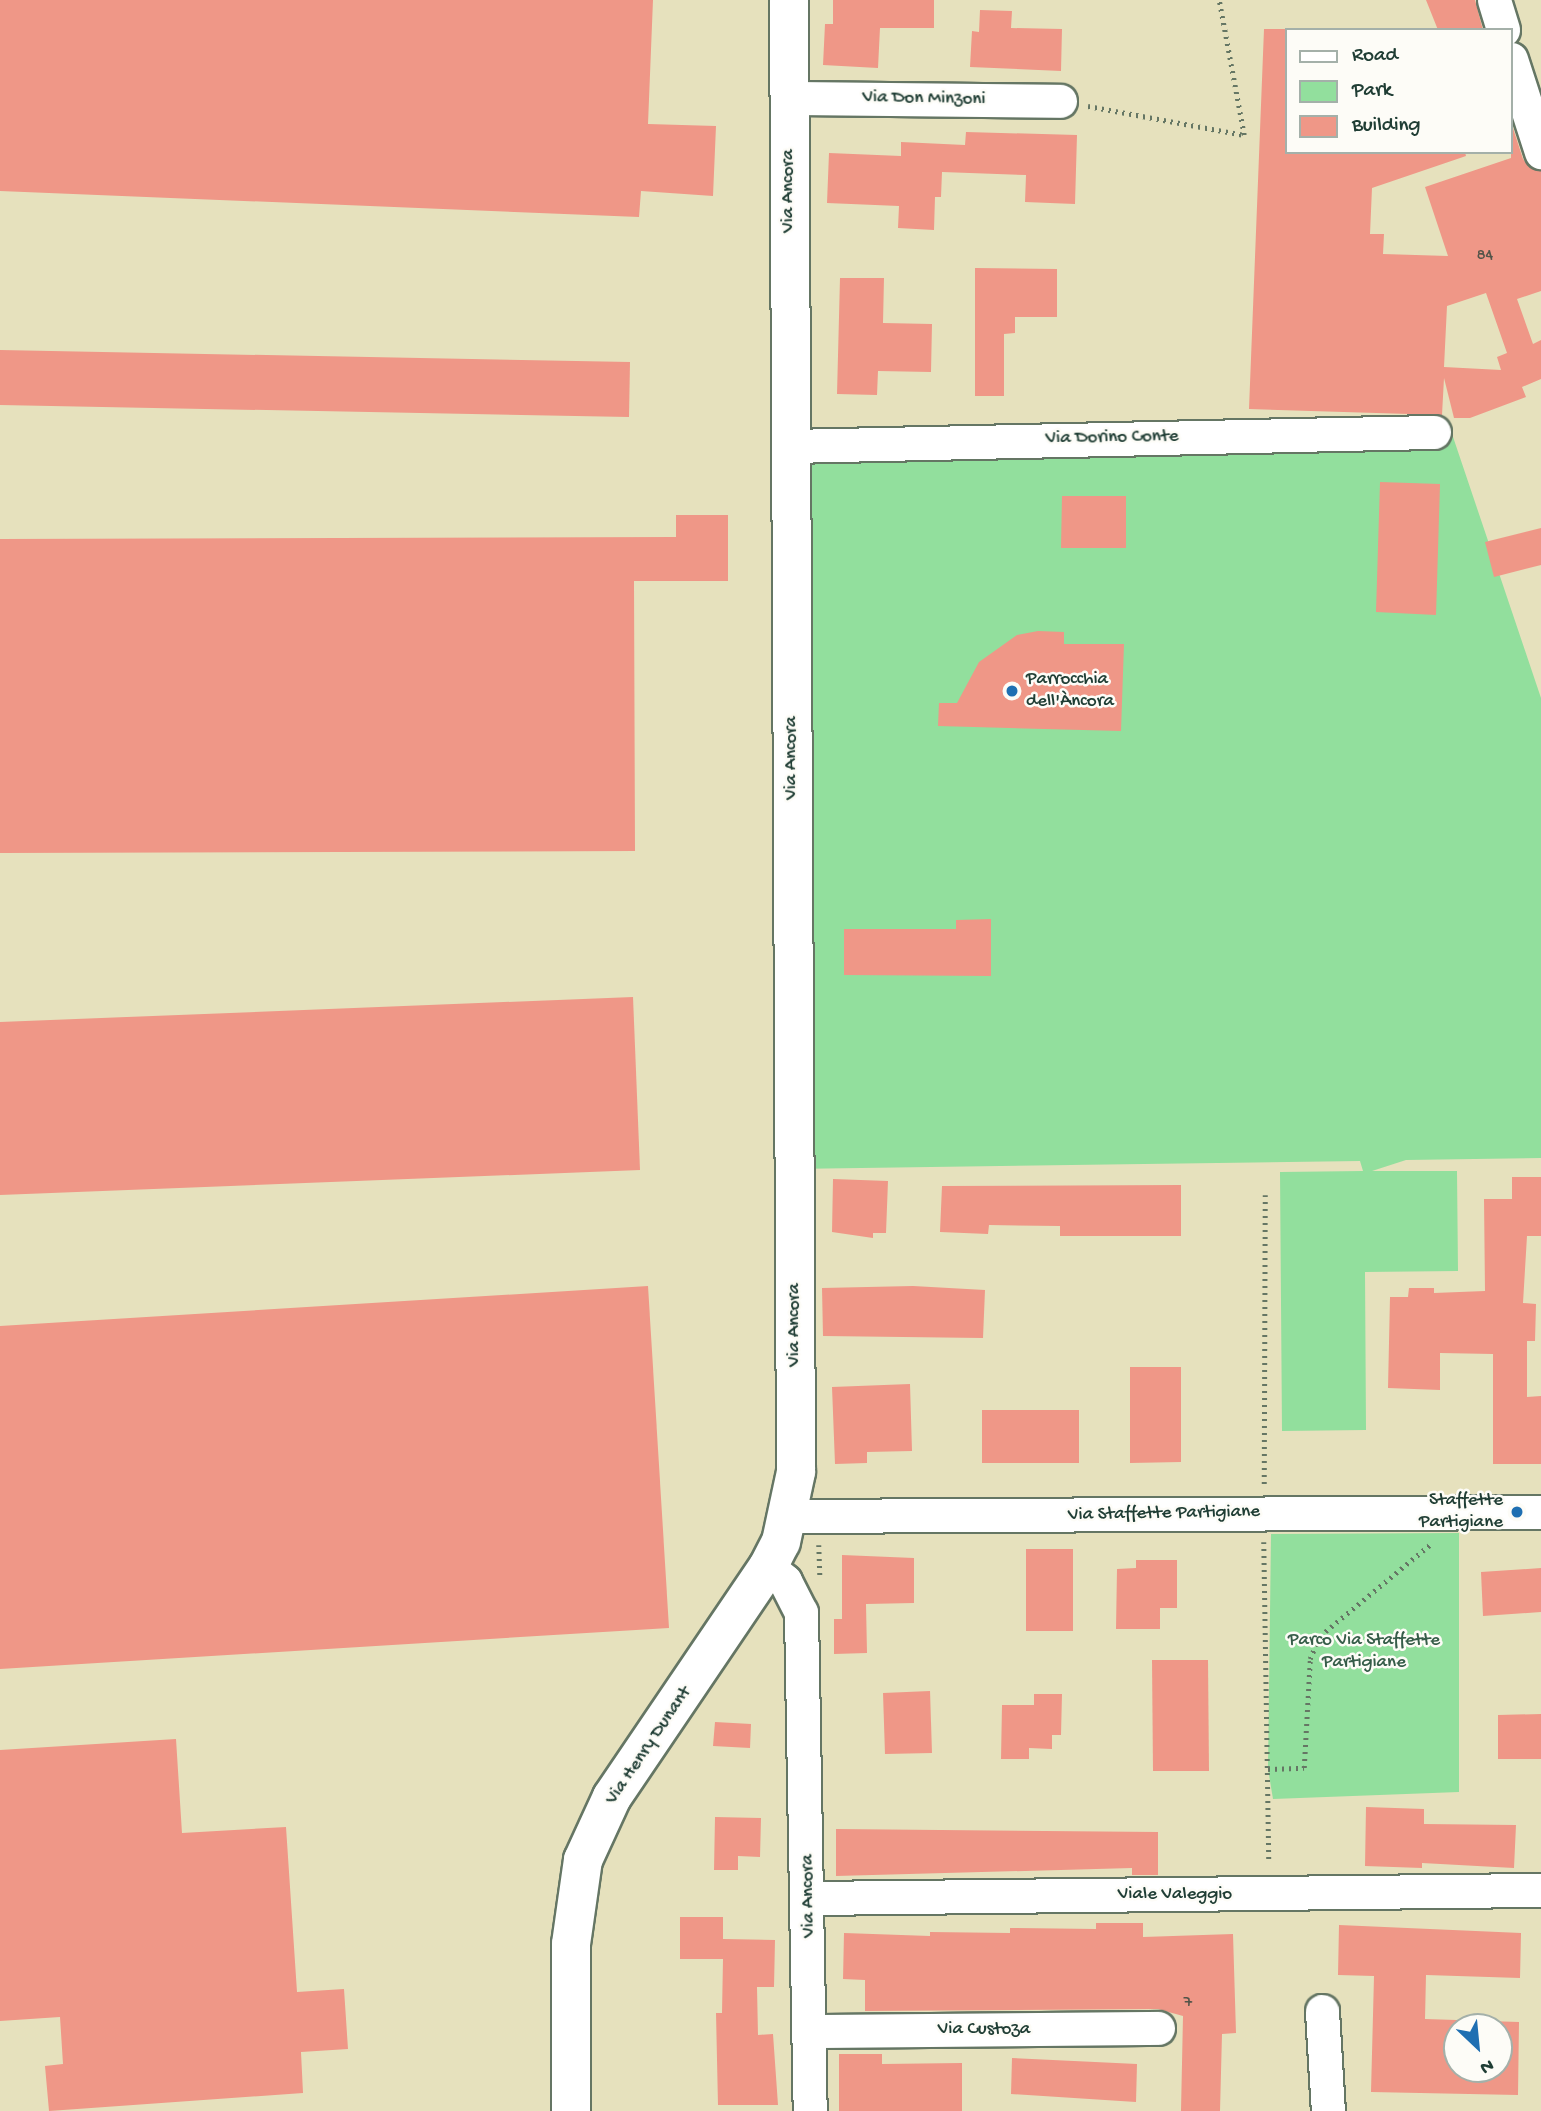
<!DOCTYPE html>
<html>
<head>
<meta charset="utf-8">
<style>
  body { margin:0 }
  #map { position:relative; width:1541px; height:2111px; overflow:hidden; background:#e6e1bd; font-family:"Gochi Hand",sans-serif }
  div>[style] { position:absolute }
  .green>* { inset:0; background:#92df9d }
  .building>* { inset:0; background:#ef9787 }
  .path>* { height:4.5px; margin-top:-2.25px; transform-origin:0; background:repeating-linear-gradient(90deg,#657664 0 2px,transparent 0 7px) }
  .roads { filter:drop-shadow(2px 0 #657664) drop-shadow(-2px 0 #657664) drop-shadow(0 2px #657664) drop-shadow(0 -2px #657664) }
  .minor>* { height:33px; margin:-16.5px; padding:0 16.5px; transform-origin:16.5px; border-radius:16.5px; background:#fff }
  .major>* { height:38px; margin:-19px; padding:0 19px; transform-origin:19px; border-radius:19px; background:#fff }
  .dots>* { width:19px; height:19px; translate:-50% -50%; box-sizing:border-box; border:4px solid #fdfcf7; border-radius:50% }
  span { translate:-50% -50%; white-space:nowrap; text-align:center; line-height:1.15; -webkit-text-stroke:5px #fdfcf7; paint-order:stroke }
  .number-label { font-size:16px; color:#535449 }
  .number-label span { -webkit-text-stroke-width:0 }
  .street-label { font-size:19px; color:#1f3d34 }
  .poi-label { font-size:19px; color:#1f3d34 }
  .left { translate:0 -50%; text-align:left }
  .right { translate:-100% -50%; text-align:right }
  .park-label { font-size:19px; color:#365d49 }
  .legend { position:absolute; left:1285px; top:28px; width:228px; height:126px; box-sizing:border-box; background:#fdfcf7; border:2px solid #a4b0a9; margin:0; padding:9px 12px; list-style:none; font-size:21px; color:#1f3d34 }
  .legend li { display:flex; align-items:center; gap:14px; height:35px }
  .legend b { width:35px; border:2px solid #a4b0a9 }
  .north { position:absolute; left:1443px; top:2013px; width:70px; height:70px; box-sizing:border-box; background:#fdfcf7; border:2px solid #a4b0a9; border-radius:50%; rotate:154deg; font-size:19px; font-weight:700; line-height:28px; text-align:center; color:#1f3d34 }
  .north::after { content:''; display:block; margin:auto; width:24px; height:32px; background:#1f6fb2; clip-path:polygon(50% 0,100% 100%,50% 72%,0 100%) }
</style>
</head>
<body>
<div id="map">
  <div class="green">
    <div style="clip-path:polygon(1449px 425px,1541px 698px,1541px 1158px,1406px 1160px,1372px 1171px,1457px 1171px,1458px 1271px,1365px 1272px,1366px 1430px,1282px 1431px,1280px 1172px,1363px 1171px,1360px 1161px,791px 1169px,786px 445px)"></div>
    <div style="clip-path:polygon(1459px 1533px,1459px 1792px,1273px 1799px,1268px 1769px,1271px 1534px)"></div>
  </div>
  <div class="building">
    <div style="clip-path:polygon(0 0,653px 0,648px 124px,716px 126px,713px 196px,641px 191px,639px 217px,0 191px)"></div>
    <div style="clip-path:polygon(833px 0,934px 0,934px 28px,880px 28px,878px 68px,823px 65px,825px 24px,833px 24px)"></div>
    <div style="clip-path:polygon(1426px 0,1475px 0,1483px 30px,1438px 30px)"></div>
    <div style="clip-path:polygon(980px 10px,1012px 11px,1011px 28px,1062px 29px,1061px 71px,970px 67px,972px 31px,979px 32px)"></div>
    <div style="clip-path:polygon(evenodd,1264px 29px,1287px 29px,1287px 152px,1465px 152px,1466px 156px,1372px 188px,1370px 234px,1384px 234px,1383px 254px,1448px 256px,1425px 187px,1511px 158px,1511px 122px,1523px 159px,1529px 167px,1541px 171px,1541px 291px,1517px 299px,1533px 344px,1541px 340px,1541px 379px,1522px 387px,1526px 397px,1470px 418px,1454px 418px,1444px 378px,1442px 415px,1249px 409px,1264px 29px,1486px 293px,1507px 353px,1497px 357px,1501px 370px,1444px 367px,1447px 306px,1486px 293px)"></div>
    <div style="clip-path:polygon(966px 132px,1077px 135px,1075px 204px,1025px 202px,1026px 175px,942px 172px,941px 197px,935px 197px,934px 230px,898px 228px,899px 206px,827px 203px,829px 153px,901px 156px,901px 142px,965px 145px)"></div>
    <div style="clip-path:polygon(975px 268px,1057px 269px,1057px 317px,1015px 317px,1015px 333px,1004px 334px,1004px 396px,975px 396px)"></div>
    <div style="clip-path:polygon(840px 278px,884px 278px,883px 323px,932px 324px,931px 372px,878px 371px,877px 395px,837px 394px)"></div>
    <div style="clip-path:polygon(0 350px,630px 362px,629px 417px,0 405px)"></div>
    <div style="clip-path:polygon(1380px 482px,1440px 484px,1436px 615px,1376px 612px)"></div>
    <div style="clip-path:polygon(1062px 496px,1126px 496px,1126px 548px,1061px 548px)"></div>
    <div style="clip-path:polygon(676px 515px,728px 515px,728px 581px,634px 581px,635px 851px,0 853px,0 539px,676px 537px)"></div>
    <div style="clip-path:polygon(1541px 528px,1541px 565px,1494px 577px,1485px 542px)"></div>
    <div style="clip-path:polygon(1038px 631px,1064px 632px,1064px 644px,1124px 644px,1121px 731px,938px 726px,939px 703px,957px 703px,979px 662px,1017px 635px)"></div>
    <div style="clip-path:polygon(991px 919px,991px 976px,844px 975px,844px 929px,956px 929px,956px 920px)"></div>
    <div style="clip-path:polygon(633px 997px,640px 1170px,0 1195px,0 1022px)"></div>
    <div style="clip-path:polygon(1512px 1177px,1541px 1177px,1541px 1236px,1527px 1236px,1523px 1303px,1536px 1304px,1535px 1341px,1527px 1341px,1527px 1397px,1541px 1396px,1541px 1464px,1493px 1464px,1493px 1354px,1440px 1353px,1440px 1390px,1388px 1388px,1390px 1297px,1408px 1297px,1409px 1288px,1434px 1288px,1434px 1293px,1485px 1291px,1484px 1199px,1512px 1199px)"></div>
    <div style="clip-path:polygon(833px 1179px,888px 1181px,886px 1233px,873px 1233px,873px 1238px,832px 1232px)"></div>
    <div style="clip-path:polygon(1181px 1185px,1181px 1236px,1060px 1236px,1060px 1226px,989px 1225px,988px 1234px,940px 1232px,942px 1186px)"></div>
    <div style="clip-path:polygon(648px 1286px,669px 1628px,0 1669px,0 1326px)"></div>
    <div style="clip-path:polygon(913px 1286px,985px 1290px,983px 1338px,823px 1336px,822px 1288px)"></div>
    <div style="clip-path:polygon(1130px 1367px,1181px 1367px,1181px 1462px,1130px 1463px)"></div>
    <div style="clip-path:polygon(910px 1384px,912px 1451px,867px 1452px,867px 1463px,835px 1464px,832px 1387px)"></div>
    <div style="clip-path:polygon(982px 1410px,1079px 1410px,1079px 1463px,982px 1463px)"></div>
    <div style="clip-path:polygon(1026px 1549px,1073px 1549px,1073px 1631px,1026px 1631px)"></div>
    <div style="clip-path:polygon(842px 1555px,914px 1558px,914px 1603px,866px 1604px,867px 1653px,834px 1654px,834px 1619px,842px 1619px)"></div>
    <div style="clip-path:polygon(1136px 1560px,1177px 1560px,1177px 1608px,1160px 1608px,1160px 1629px,1116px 1629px,1117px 1569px,1136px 1568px)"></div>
    <div style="clip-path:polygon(1541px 1568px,1541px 1612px,1483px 1616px,1481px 1572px)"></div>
    <div style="clip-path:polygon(1152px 1660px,1208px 1660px,1209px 1771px,1153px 1771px)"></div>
    <div style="clip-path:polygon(930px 1691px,932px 1753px,885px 1754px,883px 1693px)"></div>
    <div style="clip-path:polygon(1034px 1694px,1062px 1694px,1061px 1735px,1052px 1735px,1052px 1749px,1029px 1748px,1029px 1759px,1001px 1759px,1002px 1705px,1034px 1705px)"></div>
    <div style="clip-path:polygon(1541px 1714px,1541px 1759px,1498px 1759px,1498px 1715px)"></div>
    <div style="clip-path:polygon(715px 1722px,751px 1724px,750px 1748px,713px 1746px)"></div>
    <div style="clip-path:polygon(176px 1739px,182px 1833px,286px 1827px,297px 1992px,344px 1989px,348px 2049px,301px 2052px,303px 2093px,49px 2111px,45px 2066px,63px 2064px,60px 2017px,0 2021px,0 1750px)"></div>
    <div style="clip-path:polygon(1366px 1807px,1424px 1809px,1424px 1824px,1516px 1825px,1514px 1868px,1422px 1863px,1422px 1868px,1365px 1866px)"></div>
    <div style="clip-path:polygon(715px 1817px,761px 1818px,760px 1857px,738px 1856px,738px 1870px,714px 1870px)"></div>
    <div style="clip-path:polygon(836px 1829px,1158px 1832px,1158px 1875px,1132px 1875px,1132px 1868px,836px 1876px)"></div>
    <div style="clip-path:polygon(680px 1917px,723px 1917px,723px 1939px,775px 1940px,774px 1987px,757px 1987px,758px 2035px,773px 2034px,778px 2105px,718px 2105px,716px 2013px,722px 2013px,723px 1959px,680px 1959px)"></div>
    <div style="clip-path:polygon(1096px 1923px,1143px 1923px,1143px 1937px,1233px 1934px,1236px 2033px,1222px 2034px,1220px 2111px,1181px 2111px,1183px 2016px,1158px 2009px,865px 2011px,865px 1980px,843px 1979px,844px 1933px,930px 1936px,930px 1932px,1010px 1933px,1010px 1928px,1096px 1929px)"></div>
    <div style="clip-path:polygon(evenodd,1339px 1925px,1521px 1933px,1520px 1978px,1426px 1975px,1425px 2019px,1519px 2022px,1518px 2095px,1371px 2092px,1374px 1976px,1338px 1975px,1339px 1925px,1457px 2027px,1499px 2027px,1499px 2069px,1457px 2069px,1457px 2027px)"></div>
    <div style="clip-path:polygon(839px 2054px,882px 2054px,882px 2064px,962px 2063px,962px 2111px,839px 2111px)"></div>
    <div style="clip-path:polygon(1012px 2058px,1137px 2064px,1136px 2102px,1011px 2094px)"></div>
  </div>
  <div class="path">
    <div style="left:1088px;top:106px;width:159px;rotate:10.5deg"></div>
    <div style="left:1244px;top:135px;width:137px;rotate:-100.5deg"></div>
    <div style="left:1264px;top:1484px;width:289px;rotate:-89.8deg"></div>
    <div style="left:1264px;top:1542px;width:320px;rotate:89.1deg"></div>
    <div style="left:819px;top:1545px;width:33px;rotate:88deg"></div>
    <div style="left:1268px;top:1769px;width:36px;rotate:-2deg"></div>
    <div style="left:1304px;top:1768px;width:109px;rotate:-86.8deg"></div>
    <div style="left:1310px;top:1659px;width:25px;rotate:-67deg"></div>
    <div style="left:1320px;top:1636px;width:144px;rotate:-39.7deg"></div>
  </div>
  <div class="roads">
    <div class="minor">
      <div style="left:1494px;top:0;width:31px;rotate:73deg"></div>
      <div style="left:1511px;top:59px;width:98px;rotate:72.1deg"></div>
      <div style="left:789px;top:98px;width:271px;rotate:0.6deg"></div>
      <div style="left:790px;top:446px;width:644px;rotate:-1.25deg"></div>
      <div style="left:788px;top:1516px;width:753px;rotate:-0.3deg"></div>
      <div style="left:768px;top:1567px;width:22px;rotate:39deg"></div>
      <div style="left:785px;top:1581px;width:35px;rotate:63deg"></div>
      <div style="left:801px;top:1612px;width:499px;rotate:89deg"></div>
      <div style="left:809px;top:1898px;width:732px;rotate:-0.63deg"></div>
      <div style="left:1322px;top:2011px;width:100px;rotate:86.6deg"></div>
      <div style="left:810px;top:2031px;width:348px;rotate:-0.5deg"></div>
    </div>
    <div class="major">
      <div style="left:571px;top:2111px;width:167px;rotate:-90deg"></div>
      <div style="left:571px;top:1944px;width:85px;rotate:-81.9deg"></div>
      <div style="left:583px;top:1860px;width:69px;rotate:-65.3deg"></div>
      <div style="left:612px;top:1797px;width:278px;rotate:-55.9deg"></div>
      <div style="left:768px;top:1567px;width:28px;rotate:-63deg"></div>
      <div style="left:781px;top:1542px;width:72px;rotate:-77.9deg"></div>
      <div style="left:796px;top:1472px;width:1472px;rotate:-90.27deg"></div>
    </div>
  </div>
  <div class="dots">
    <div style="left:1012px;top:691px;background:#1f6fb2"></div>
    <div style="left:1517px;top:1512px;background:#1f6fb2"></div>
  </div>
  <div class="number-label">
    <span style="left:1485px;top:257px">84</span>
    <span style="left:1188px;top:2004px">7</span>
  </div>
  <div class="street-label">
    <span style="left:924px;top:99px;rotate:1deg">Via Don Minzoni</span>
    <span style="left:789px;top:191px;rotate:-90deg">Via Ancora</span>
    <span style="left:1112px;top:438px;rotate:-1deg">Via Dorino Conte</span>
    <span style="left:792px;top:758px;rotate:-90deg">Via Ancora</span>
    <span style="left:795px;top:1325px;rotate:-90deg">Via Ancora</span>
    <span style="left:1164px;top:1514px;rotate:-1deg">Via Staffette Partigiane</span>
    <span style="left:649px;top:1746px;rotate:-56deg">Via Henry Dunant</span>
    <span style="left:1175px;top:1895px">Viale Valeggio</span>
    <span style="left:809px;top:1896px;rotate:-91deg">Via Ancora</span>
    <span style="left:984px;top:2030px">Via Custoza</span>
  </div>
  <div class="poi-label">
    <span class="left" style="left:1026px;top:691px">Parrocchia<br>dell'Àncora</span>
    <span class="right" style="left:1503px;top:1512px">Staffette<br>Partigiane</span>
  </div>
  <div class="park-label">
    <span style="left:1364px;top:1652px">Parco Via Staffette<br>Partigiane</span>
  </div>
  <ul class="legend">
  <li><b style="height:9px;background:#fff"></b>Road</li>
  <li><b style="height:19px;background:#92df9d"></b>Park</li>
  <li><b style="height:19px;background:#ef9787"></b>Building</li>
  </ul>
  <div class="north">N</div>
</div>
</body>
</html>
